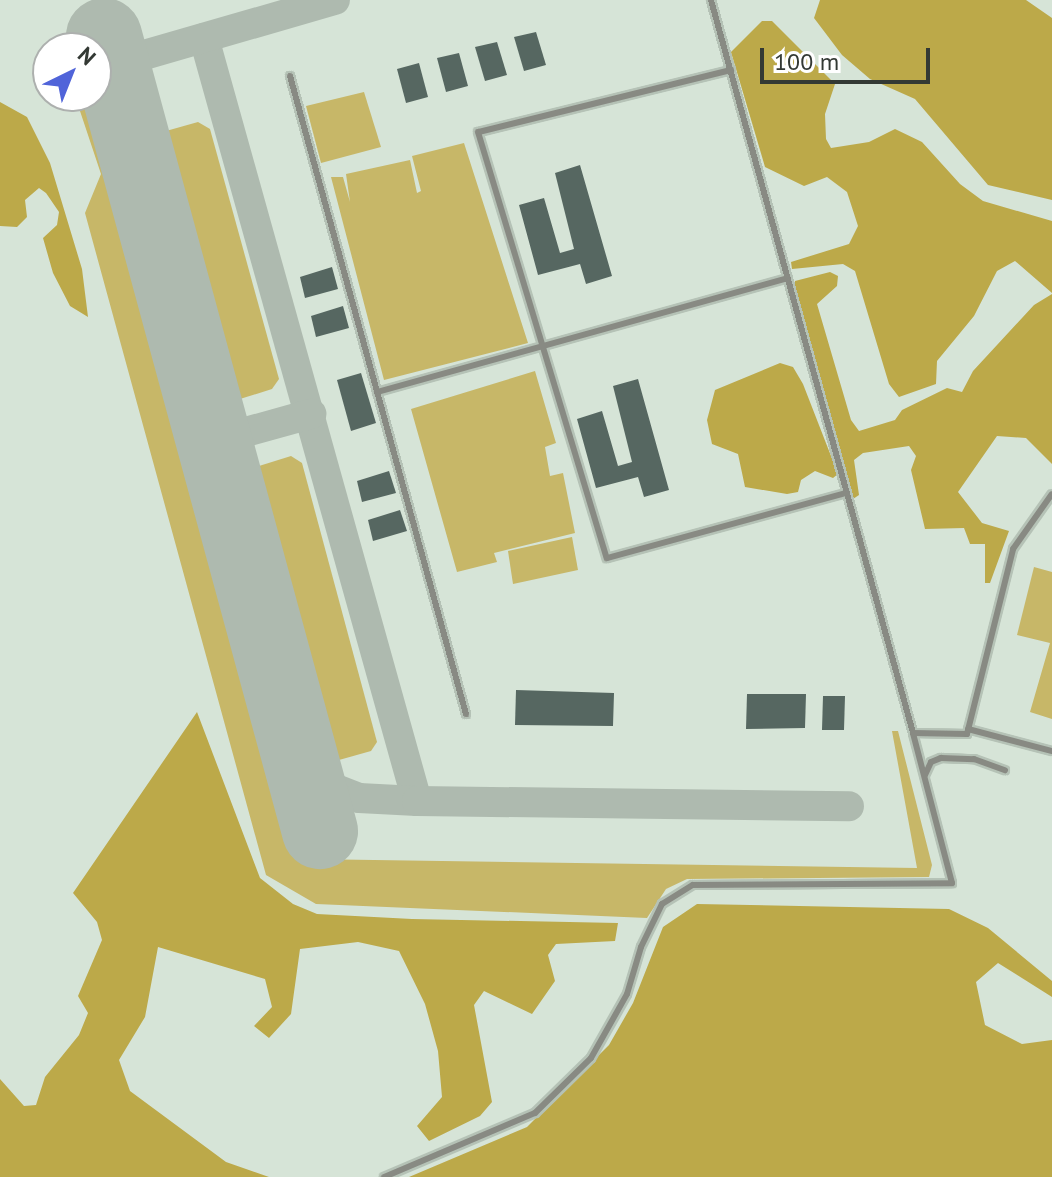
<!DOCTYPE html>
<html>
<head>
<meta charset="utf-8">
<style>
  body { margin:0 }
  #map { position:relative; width:1052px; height:1177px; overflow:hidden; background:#d6e4d7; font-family:"PT Sans",sans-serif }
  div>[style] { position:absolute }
  .green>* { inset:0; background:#c7b768 }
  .forest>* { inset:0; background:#bca949 }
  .taxiway>* { height:30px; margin:-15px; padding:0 15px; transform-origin:15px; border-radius:15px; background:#aebaaf }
  .runway>* { height:76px; margin:-38px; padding:0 38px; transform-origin:38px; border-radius:38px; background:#aebaaf }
  .building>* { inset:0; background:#566761 }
  .roads { filter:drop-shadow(2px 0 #b5c2b6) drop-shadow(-2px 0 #b5c2b6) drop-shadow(0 2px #b5c2b6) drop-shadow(0 -2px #b5c2b6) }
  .service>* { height:6px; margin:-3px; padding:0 3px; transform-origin:3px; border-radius:3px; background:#888a83 }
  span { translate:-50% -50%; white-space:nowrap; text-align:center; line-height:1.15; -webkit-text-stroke:8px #fff; paint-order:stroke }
  .north { position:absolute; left:32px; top:32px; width:80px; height:80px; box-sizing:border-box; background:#fff; border:2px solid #adb0ae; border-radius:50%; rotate:43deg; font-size:22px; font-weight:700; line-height:32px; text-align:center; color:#333934 }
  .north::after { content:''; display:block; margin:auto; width:28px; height:36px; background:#5064d9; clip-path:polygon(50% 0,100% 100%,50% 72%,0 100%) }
  .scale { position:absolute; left:760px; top:48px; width:170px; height:36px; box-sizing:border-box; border:4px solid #333934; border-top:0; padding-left:10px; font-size:24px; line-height:28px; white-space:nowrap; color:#333934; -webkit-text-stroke:6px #fff; paint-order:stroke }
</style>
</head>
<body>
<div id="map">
  <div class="green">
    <div style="clip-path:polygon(364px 92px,381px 147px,321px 163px,306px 106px)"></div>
    <div style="clip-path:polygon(75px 96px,95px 96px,306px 859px,917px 868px,892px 731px,898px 731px,932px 865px,929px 877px,687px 879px,666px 889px,647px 918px,316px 904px,266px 875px,85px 213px,101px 174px)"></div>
    <div style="clip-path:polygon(198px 122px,210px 129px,279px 379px,272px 389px,240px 399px,230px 392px,161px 142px,166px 131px)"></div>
    <div style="clip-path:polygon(464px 143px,528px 343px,384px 380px,331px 177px,343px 177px,350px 202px,346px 174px,410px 160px,417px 193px,421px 191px,412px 156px)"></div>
    <div style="clip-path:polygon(535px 371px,556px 443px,545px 447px,550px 476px,563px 473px,575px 533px,494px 553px,497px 562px,457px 572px,411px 409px)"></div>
    <div style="clip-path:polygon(291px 456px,302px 463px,377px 742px,371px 751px,339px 760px,329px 751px,253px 474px,259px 466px)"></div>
    <div style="clip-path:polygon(572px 537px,578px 570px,513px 584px,508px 551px)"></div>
    <div style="clip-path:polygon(1034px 567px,1052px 572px,1052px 719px,1030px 712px,1050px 643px,1017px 635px)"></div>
  </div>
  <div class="forest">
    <div style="clip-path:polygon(820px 0,1026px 0,1052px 18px,1052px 200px,988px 185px,915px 99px,870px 79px,842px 55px,814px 18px)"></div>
    <div style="clip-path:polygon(762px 21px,772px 21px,835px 84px,825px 114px,826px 139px,831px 148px,869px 142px,895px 129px,922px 142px,960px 184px,983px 201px,1052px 221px,1052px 293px,1015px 261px,997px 271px,974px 316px,937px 361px,936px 384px,899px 397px,889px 384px,855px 271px,843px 264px,792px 269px,791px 262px,849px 244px,858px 226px,847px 192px,827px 177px,804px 186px,765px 167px,731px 52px)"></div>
    <div style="clip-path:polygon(0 102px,27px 117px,50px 163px,82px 269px,88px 317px,70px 306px,53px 273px,43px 238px,57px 225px,59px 212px,46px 193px,39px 188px,25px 200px,27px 217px,17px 227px,0 226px)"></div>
    <div style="clip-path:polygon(830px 272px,838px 276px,837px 286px,817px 304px,851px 420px,859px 431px,895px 420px,902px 410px,947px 388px,962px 392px,973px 371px,1034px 305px,1052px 294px,1052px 464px,1026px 438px,997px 436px,958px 492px,982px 523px,1009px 531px,990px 583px,985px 583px,985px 544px,970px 544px,964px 528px,925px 529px,911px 470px,916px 456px,909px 446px,863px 453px,854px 460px,859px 495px,853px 499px,794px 289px,795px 281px)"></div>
    <div style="clip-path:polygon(780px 363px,793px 367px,803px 384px,838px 474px,833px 478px,815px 471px,801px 480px,798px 492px,787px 494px,745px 487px,738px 454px,712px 444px,707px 420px,715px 390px)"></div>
    <div style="clip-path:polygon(197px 712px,260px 878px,293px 904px,317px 914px,412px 919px,618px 923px,615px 941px,556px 944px,548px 955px,555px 981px,532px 1014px,484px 991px,474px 1005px,492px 1102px,480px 1116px,429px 1141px,417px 1126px,442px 1097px,438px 1051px,425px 1004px,399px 951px,358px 942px,300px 949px,291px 1014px,269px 1038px,254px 1026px,272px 1007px,265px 979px,158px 947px,145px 1017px,119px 1060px,130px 1091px,226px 1162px,269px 1177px,0 1177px,0 1079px,24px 1106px,36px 1105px,45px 1077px,79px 1035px,88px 1013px,78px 996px,102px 940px,97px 922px,73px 893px)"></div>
    <div style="clip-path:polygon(697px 904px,949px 909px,988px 928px,1052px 981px,1052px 997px,998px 963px,976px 982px,985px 1025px,1022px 1044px,1052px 1040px,1052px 1177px,409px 1177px,527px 1127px,609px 1045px,633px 1003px,663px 927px)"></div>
  </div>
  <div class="taxiway">
    <div style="left:204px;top:38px;width:792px;rotate:74.4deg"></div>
    <div style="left:113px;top:64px;width:231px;rotate:-16.1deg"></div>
    <div style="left:217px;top:440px;width:98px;rotate:-15.5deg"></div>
    <div style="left:305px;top:777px;width:58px;rotate:21.3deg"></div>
    <div style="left:359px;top:798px;width:58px;rotate:3deg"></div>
    <div style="left:417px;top:801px;width:432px;rotate:0.7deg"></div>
  </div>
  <div class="runway">
    <div style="left:104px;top:36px;width:824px;rotate:74.8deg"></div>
  </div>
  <div class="building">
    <div style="clip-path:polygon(536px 32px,546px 65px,524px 71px,514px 37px)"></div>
    <div style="clip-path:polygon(497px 42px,507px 75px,485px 81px,475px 47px)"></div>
    <div style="clip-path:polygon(459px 53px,468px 86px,446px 92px,437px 58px)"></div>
    <div style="clip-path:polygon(419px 63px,428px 97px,406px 103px,397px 69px)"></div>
    <div style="clip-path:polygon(580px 165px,612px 276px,586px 284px,580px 264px,538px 275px,519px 205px,544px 198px,560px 253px,574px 249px,555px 173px)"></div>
    <div style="clip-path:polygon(332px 267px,338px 289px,305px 298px,300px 277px)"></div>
    <div style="clip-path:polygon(343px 306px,349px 328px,316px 337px,311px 316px)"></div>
    <div style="clip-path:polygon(361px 373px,376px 423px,351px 431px,337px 380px)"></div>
    <div style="clip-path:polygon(638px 379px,669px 490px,644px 497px,638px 477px,596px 488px,577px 419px,602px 411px,618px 466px,632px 462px,613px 386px)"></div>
    <div style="clip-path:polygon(389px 471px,396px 493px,362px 502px,357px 481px)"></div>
    <div style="clip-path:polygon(400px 510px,407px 531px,373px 541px,368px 520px)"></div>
    <div style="clip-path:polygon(516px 690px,614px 693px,613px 726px,515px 725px)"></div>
    <div style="clip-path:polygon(747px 694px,806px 694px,805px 728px,746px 729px)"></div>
    <div style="clip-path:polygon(823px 696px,845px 696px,844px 730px,822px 730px)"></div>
  </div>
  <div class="roads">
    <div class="service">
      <div style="left:711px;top:0;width:760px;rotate:74.59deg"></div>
      <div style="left:731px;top:70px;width:260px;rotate:166.2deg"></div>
      <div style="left:478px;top:132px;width:445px;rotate:73.2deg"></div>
      <div style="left:607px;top:558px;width:245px;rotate:-15.2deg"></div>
      <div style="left:290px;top:76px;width:662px;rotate:74.58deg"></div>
      <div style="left:377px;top:392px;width:426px;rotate:-15.5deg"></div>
      <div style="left:968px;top:729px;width:87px;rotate:14.7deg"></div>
      <div style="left:925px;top:775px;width:14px;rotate:-65deg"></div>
      <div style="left:931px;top:762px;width:11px;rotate:-22deg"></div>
      <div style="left:941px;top:758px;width:33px;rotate:2deg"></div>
      <div style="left:974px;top:759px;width:33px;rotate:20deg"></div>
      <div style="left:384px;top:1177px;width:164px;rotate:-23deg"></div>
      <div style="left:535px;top:1113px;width:78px;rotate:-44.5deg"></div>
      <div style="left:591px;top:1058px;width:73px;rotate:-60.6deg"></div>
      <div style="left:627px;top:994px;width:49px;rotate:-73.4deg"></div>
      <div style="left:641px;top:947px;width:48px;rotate:-64deg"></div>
      <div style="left:662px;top:904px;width:36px;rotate:-32deg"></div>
      <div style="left:693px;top:885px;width:259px;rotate:-0.4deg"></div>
      <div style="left:952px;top:883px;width:155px;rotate:-104.6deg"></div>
      <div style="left:913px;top:733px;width:54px;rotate:1.1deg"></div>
      <div style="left:967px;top:734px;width:191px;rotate:-76deg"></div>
      <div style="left:1013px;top:549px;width:67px;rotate:-54.7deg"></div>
    </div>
  </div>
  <div class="north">N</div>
  <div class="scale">100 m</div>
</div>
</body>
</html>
